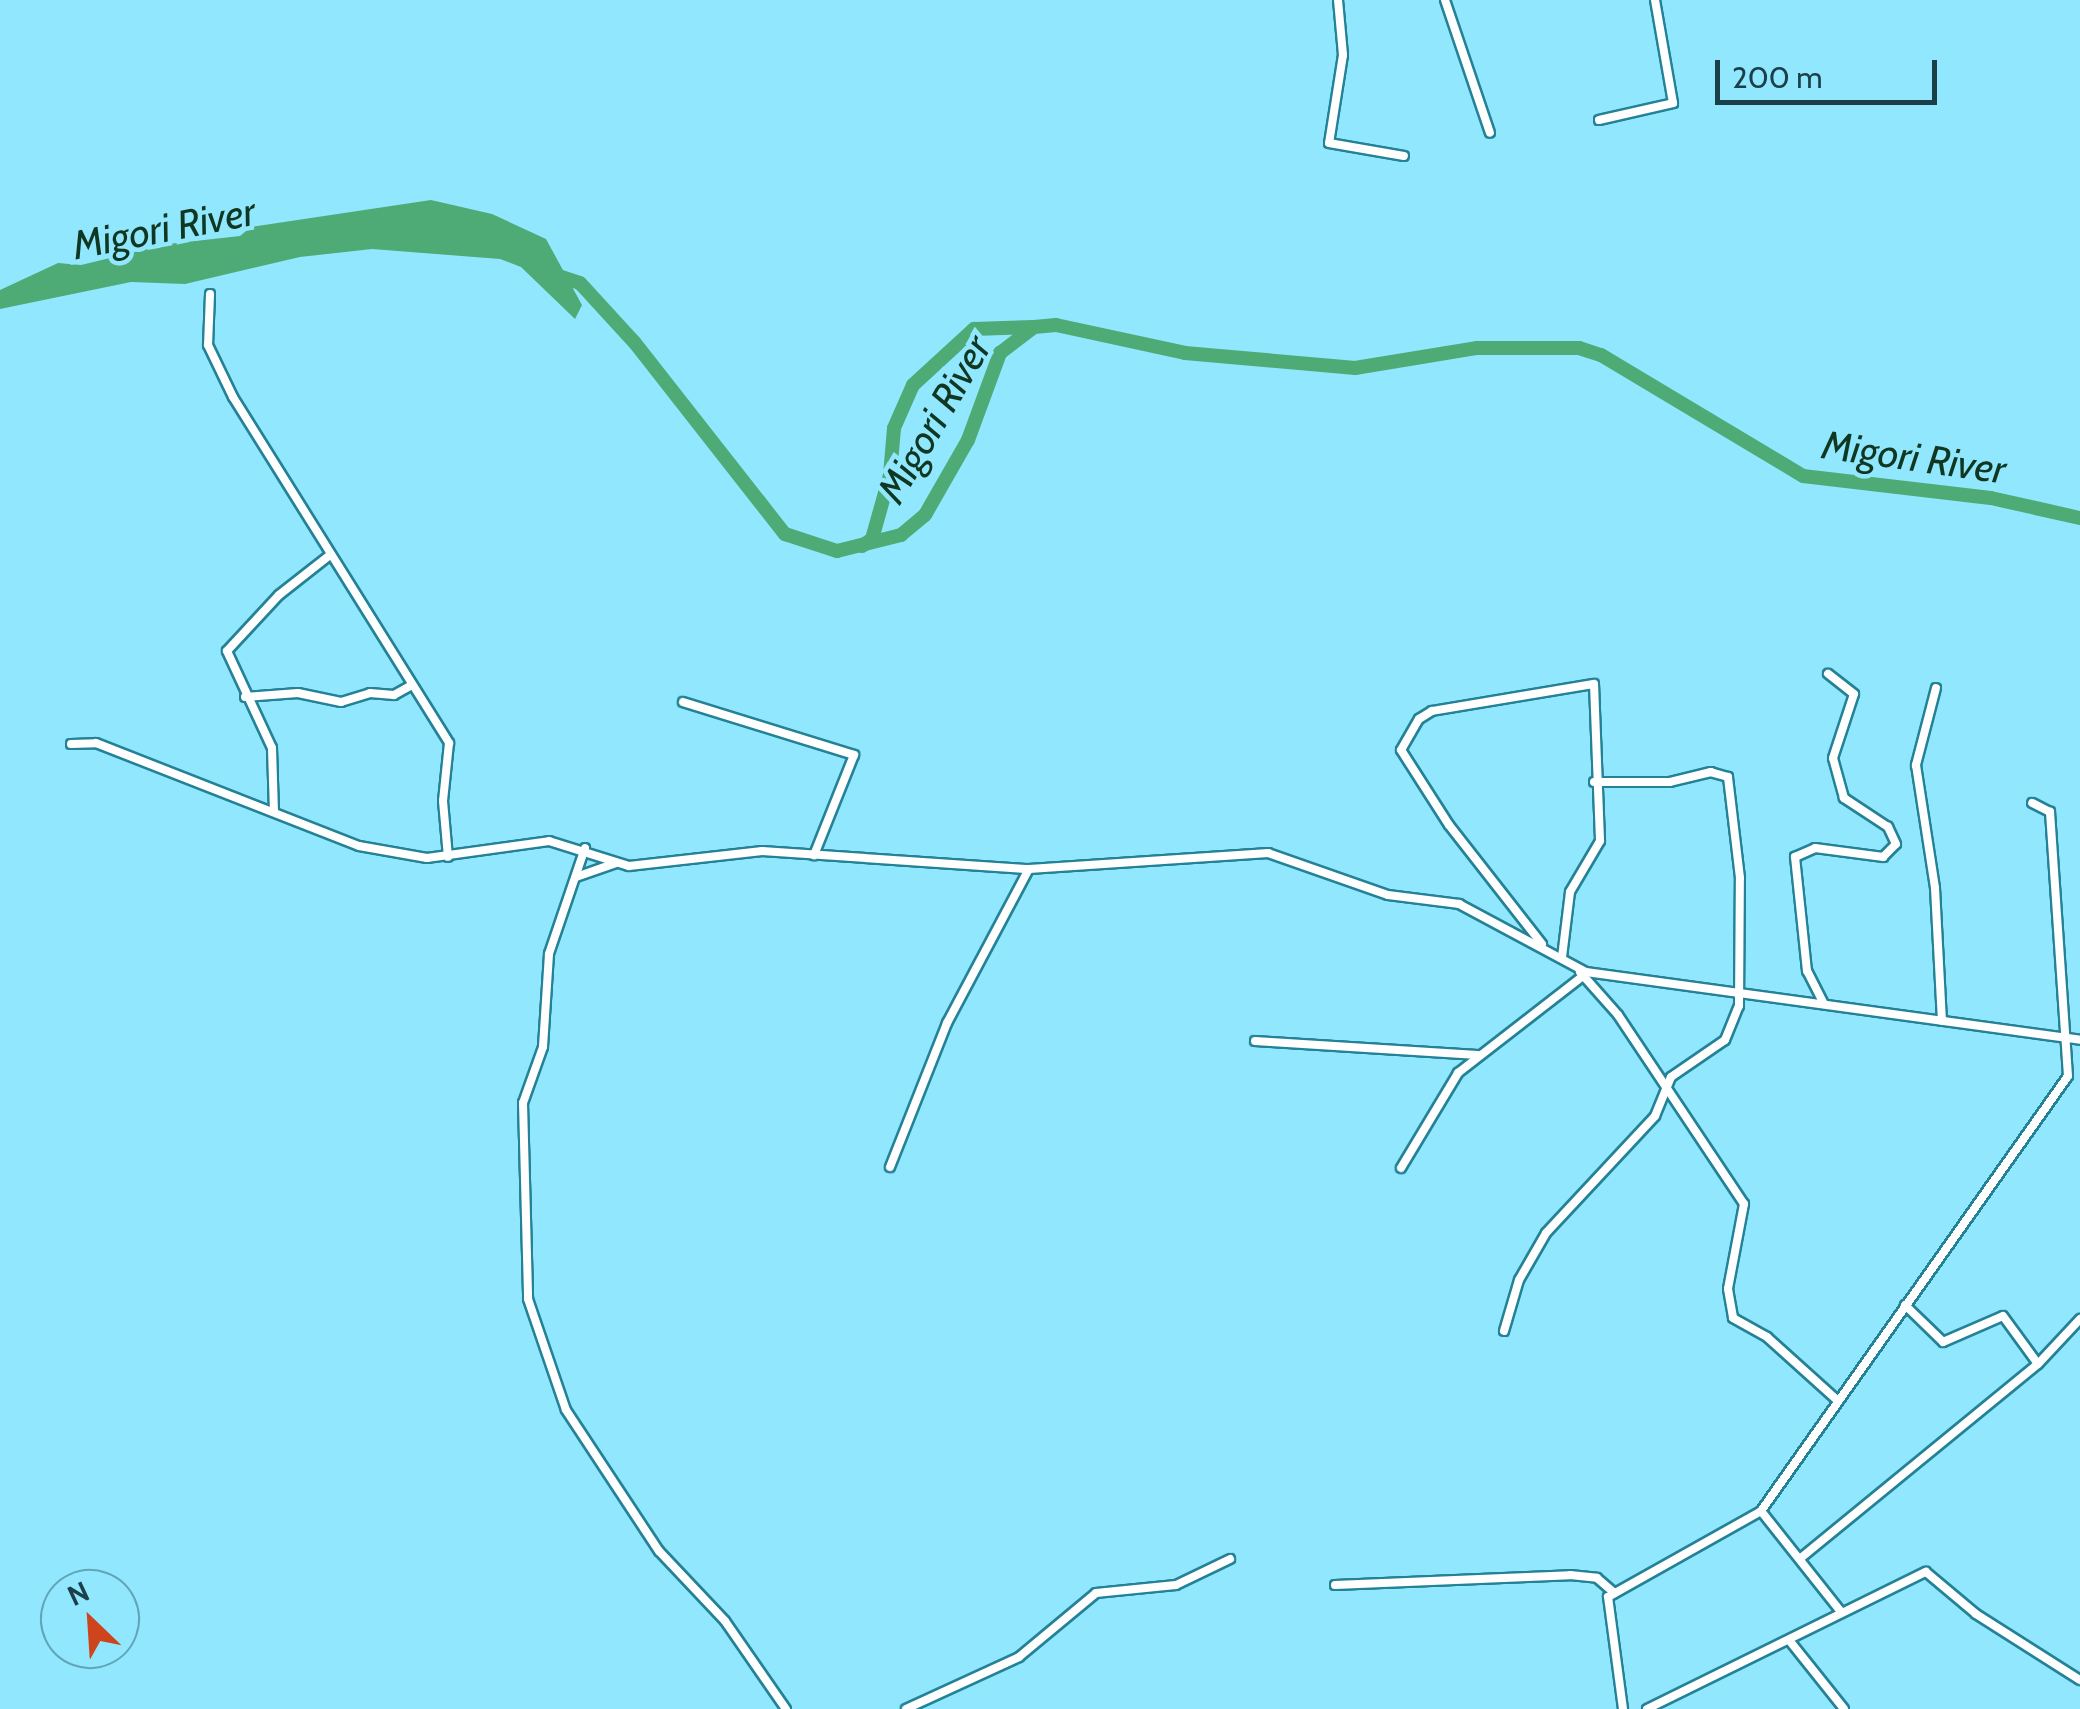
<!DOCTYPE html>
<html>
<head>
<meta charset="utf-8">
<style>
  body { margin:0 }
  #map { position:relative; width:2080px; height:1709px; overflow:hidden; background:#91e8fe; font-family:Cabin,sans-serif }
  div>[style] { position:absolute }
  .water>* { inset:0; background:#4fab76 }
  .river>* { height:14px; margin:-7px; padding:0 7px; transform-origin:7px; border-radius:7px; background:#4fab76 }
  .roads { filter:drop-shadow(2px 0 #248296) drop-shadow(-2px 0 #248296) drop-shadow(0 2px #248296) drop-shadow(0 -2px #248296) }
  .minor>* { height:8px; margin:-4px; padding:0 4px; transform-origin:4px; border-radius:4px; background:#fff }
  span { translate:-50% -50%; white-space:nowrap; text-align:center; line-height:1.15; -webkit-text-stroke:9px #91e8fe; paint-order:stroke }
  .water-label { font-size:40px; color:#0f3721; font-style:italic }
  .north { position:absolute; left:40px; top:1569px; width:100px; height:100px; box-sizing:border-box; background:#91e8fe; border:2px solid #62a5b6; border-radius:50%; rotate:335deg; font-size:28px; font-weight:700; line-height:40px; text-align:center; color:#1b4049 }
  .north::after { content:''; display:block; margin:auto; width:35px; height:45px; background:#ce451d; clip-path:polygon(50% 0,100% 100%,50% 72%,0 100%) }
  .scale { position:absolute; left:1715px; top:60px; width:222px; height:45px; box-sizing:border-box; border:5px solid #1b4049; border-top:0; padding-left:12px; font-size:30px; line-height:35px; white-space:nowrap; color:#1b4049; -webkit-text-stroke:8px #91e8fe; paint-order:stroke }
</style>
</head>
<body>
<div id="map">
  <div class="water">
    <div style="clip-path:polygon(431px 200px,492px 214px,546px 239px,582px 305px,575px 319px,521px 267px,500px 259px,372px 249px,300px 257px,185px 284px,131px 282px,0 309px,0 290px,58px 263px,81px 265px,168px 244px,240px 236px,251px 227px)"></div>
  </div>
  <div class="river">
    <div style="left:552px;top:274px;width:29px;rotate:18deg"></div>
    <div style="left:580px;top:283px;width:81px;rotate:47.5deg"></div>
    <div style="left:635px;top:343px;width:243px;rotate:51.9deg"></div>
    <div style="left:785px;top:534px;width:55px;rotate:18.1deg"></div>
    <div style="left:837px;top:551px;width:66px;rotate:-14deg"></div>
    <div style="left:901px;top:535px;width:31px;rotate:-40deg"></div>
    <div style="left:925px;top:515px;width:86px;rotate:-60.2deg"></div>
    <div style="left:968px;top:440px;width:93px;rotate:-69.8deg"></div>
    <div style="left:1000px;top:353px;width:43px;rotate:-37.4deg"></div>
    <div style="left:1034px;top:327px;width:22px;rotate:-5deg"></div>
    <div style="left:1056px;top:325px;width:132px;rotate:12.2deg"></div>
    <div style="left:1185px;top:353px;width:171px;rotate:5deg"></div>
    <div style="left:1355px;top:368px;width:124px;rotate:-9.3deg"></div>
    <div style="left:1477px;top:348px;width:102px"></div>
    <div style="left:1579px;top:348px;width:23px;rotate:18deg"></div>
    <div style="left:1601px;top:355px;width:235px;rotate:30.9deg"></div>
    <div style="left:1803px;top:476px;width:189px;rotate:6.7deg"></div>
    <div style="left:1991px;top:498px;width:91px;rotate:12.7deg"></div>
    <div style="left:862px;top:546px;width:12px;rotate:-35deg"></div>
    <div style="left:872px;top:539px;width:66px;rotate:-74.3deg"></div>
    <div style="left:890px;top:475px;width:47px;rotate:-85.1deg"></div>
    <div style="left:894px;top:428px;width:47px;rotate:-66.2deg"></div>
    <div style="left:913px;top:385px;width:83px;rotate:-42.6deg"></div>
    <div style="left:974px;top:329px;width:60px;rotate:-1.9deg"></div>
  </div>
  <div class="roads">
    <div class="minor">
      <div style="left:1338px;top:0;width:55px;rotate:84.8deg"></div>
      <div style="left:1343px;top:55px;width:89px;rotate:99deg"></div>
      <div style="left:1329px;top:143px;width:76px;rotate:9.8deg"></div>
      <div style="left:1445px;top:0;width:140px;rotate:71.3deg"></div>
      <div style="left:1599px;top:120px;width:76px;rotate:-12.9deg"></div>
      <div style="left:1673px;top:103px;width:105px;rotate:-99.9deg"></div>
      <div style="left:210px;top:294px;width:51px;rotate:92.2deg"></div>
      <div style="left:208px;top:345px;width:58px;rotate:64.3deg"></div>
      <div style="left:233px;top:397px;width:408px;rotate:58deg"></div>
      <div style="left:449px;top:743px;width:58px;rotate:95.9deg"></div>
      <div style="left:443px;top:801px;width:56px;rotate:84.9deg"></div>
      <div style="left:1936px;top:688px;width:80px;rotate:104.6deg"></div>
      <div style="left:1916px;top:765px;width:124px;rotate:81.2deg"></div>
      <div style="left:1935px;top:888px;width:133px;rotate:87deg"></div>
      <div style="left:245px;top:697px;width:53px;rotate:-4.3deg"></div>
      <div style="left:298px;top:693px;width:44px;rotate:11.8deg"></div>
      <div style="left:341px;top:702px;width:30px;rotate:-17deg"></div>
      <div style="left:370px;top:693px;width:24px;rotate:5deg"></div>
      <div style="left:394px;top:695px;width:21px;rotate:-29deg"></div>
      <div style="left:683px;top:702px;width:179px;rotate:17.2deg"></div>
      <div style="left:854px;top:755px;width:108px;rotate:111.8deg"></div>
      <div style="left:71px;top:744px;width:25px;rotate:-2deg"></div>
      <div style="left:96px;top:743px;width:282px;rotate:21.4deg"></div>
      <div style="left:359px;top:846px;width:69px;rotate:10deg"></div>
      <div style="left:427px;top:858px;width:123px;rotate:-7.9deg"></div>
      <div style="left:549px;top:841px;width:84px;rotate:17.4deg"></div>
      <div style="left:629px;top:866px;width:134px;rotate:-6.4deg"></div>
      <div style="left:762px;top:851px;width:268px;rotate:3.9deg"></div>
      <div style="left:1029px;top:869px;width:240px;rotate:-3.8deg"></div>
      <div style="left:1268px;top:853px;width:127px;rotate:19.3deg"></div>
      <div style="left:1388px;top:895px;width:72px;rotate:7.2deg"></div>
      <div style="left:1459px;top:904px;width:144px;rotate:28.2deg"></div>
      <div style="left:1586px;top:972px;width:499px;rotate:7.8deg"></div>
      <div style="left:274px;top:812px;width:64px;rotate:-91.8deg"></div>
      <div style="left:272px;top:748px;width:107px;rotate:-114.9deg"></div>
      <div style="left:227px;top:651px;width:76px;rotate:-47.1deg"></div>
      <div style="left:279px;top:595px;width:65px;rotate:-38.1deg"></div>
      <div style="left:585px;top:848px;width:112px;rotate:108.8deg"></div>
      <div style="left:549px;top:954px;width:93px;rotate:93.7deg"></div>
      <div style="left:543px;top:1047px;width:59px;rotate:109.7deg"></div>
      <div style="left:523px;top:1103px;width:196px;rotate:88.5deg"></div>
      <div style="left:528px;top:1299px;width:117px;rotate:71.1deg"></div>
      <div style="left:566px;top:1410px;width:169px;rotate:56.6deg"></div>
      <div style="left:659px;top:1551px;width:96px;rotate:46.7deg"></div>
      <div style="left:725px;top:1621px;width:107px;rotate:55.3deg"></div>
      <div style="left:576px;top:877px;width:42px;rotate:-19.3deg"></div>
      <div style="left:1542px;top:944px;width:151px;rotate:-128deg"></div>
      <div style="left:1449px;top:825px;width:89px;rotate:-122.6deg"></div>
      <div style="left:1401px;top:750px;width:36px;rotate:-60deg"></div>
      <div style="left:1419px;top:719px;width:15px;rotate:-32deg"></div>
      <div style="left:1432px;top:711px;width:164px;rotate:-9.5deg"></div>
      <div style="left:1594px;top:684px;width:157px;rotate:87.8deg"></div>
      <div style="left:1600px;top:841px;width:59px;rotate:120.5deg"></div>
      <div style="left:1570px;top:892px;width:65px;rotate:97deg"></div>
      <div style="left:1580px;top:972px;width:57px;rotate:48.5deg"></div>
      <div style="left:1618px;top:1015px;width:227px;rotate:56.3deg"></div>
      <div style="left:1744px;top:1204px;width:86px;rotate:100.7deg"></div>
      <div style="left:1728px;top:1289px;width:29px;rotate:80deg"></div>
      <div style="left:1733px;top:1318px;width:39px;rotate:29deg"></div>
      <div style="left:1767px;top:1337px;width:96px;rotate:42deg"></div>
      <div style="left:1824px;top:1004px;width:37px;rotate:-117deg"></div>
      <div style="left:1807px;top:971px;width:115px;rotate:-96deg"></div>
      <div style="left:1795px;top:857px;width:22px;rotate:-24deg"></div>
      <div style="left:1815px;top:848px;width:69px;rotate:7.5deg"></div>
      <div style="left:1883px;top:857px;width:18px;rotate:-45deg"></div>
      <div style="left:1896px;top:844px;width:19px;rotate:-115deg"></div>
      <div style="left:1888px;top:827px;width:53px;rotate:-146.6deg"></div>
      <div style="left:1844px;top:798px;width:41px;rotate:-105.4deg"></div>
      <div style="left:1833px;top:758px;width:67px;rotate:-71.8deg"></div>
      <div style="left:1854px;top:694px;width:33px;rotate:-142deg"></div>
      <div style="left:1255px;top:1041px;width:223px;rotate:3.6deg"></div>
      <div style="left:890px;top:1167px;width:155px;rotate:-68.4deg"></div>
      <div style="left:947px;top:1023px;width:174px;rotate:-62deg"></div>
      <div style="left:1401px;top:1168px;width:111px;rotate:-59deg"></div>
      <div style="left:1458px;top:1073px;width:158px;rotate:-37.8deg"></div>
      <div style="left:1905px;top:1305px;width:53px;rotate:44.2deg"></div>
      <div style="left:1943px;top:1342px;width:65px;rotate:-23.4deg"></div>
      <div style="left:2003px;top:1316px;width:59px;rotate:53.9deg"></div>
      <div style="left:1504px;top:1331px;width:53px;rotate:-73.6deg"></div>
      <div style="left:1519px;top:1280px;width:54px;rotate:-60.1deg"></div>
      <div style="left:1546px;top:1233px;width:160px;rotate:-47deg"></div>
      <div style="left:1655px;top:1116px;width:42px;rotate:-67.7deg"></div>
      <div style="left:1671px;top:1077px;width:65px;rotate:-34.4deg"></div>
      <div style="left:1725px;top:1040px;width:37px;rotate:-68deg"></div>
      <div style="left:1739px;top:1006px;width:128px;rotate:-89.6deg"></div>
      <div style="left:1740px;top:878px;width:102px;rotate:-96.8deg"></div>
      <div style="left:1728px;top:777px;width:18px;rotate:-164deg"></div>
      <div style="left:1711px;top:772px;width:42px;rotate:166.3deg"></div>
      <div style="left:1670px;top:782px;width:76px;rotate:180deg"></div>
      <div style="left:1761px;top:1511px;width:129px;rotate:51.6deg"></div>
      <div style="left:1802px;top:1557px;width:305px;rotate:-39.3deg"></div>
      <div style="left:2038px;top:1364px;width:62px;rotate:-47deg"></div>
      <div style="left:1335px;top:1585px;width:235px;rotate:-2.4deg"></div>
      <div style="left:1570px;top:1575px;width:27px;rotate:6deg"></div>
      <div style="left:1597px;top:1578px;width:23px;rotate:41deg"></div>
      <div style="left:1789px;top:1640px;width:88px;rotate:51.4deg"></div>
      <div style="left:906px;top:1709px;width:124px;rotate:-24.7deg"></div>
      <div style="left:1019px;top:1657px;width:100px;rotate:-39.7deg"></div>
      <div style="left:1096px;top:1593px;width:80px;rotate:-5.7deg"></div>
      <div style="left:1176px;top:1585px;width:60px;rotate:-25.7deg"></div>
      <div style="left:1623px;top:1709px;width:113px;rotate:-97.6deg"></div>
      <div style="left:1608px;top:1597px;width:176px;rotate:-29.3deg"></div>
      <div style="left:1761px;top:1511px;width:532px;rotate:-54.79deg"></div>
      <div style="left:2068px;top:1076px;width:265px;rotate:-93.9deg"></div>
      <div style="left:2050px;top:812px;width:20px;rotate:-153deg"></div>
      <div style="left:1647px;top:1709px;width:311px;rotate:-26.2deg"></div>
      <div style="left:1926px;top:1572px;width:65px;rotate:40deg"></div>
      <div style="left:1976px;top:1614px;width:123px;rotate:32.4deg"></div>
    </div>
  </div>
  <div class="water-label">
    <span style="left:164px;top:228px;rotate:-11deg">Migori River</span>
    <span style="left:934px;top:419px;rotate:-60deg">Migori River</span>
    <span style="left:1914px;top:457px;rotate:8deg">Migori River</span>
  </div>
  <div class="north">N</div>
  <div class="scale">200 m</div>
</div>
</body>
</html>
